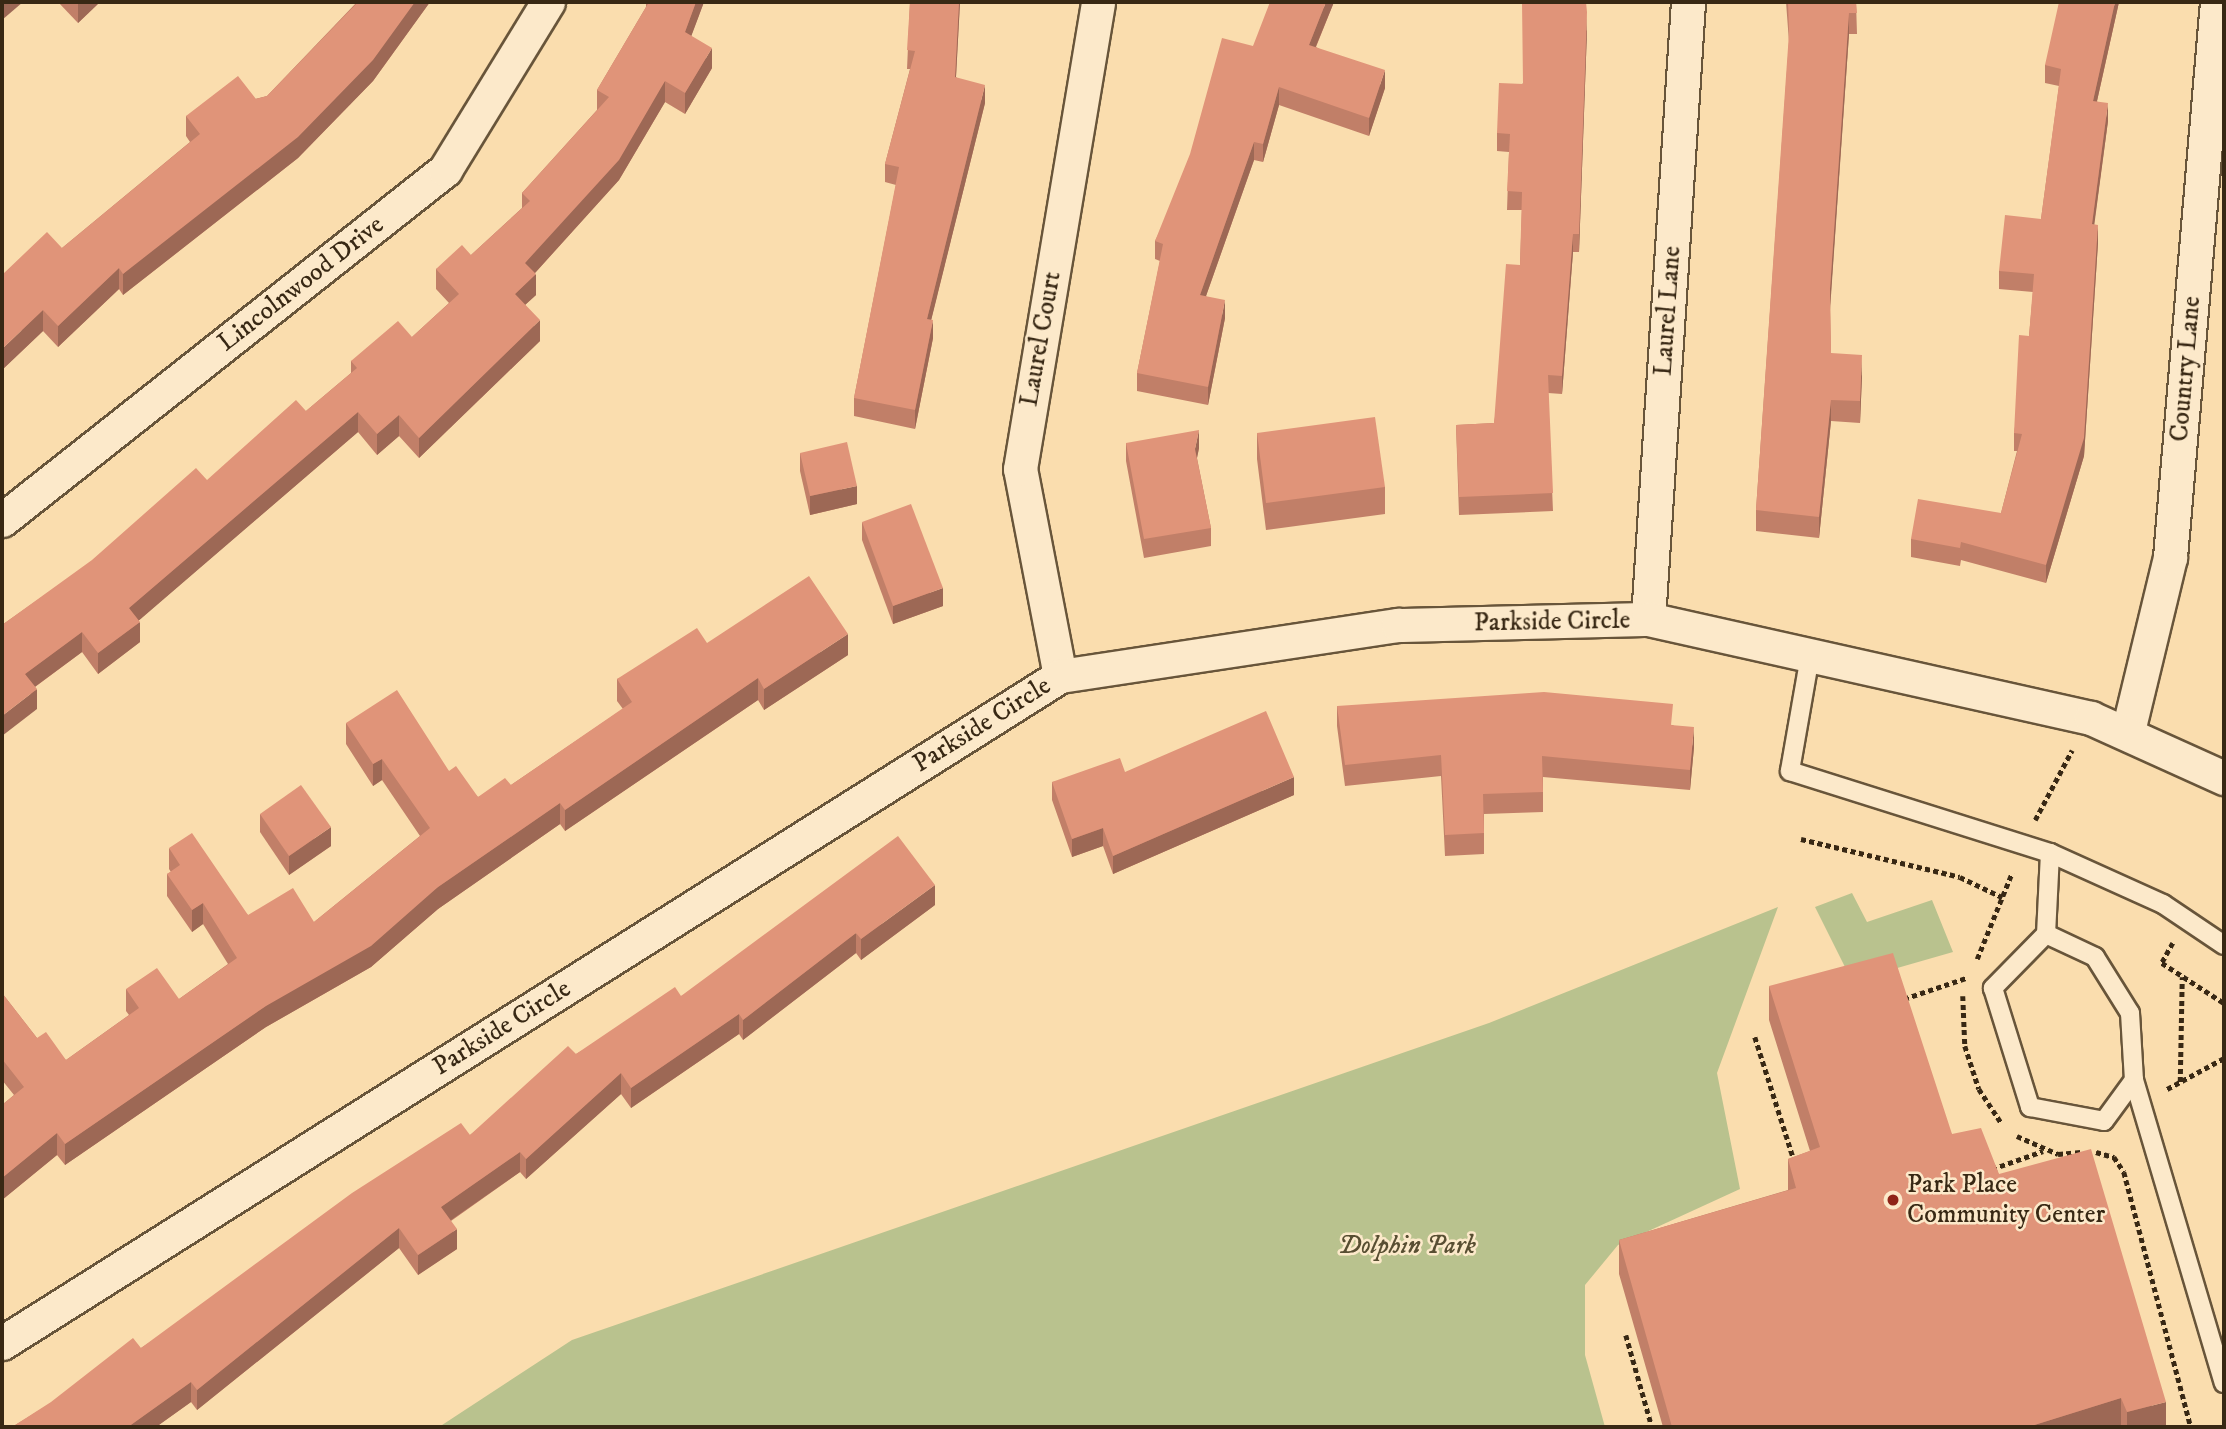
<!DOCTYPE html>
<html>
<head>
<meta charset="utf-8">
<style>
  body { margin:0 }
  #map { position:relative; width:2226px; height:1429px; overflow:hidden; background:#faddae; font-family:"IM FELL DW Pica",serif }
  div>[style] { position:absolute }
  .green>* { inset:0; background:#b9c28e }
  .path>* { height:4.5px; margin-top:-2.25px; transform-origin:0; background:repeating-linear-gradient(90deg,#382814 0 5px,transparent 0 8.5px) }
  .roads { filter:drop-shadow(2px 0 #68553a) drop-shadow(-2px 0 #68553a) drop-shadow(0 2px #68553a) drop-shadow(0 -2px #68553a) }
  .lane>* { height:18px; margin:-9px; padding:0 9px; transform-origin:9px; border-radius:9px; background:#fce9ca }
  .street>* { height:33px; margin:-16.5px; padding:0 16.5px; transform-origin:16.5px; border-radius:16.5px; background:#fce9ca }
  .wall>* { inset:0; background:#c17f68 }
  .shaded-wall>* { inset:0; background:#9d6855 }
  .building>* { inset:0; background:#e09479 }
  .dots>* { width:19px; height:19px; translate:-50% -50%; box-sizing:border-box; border:4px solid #fce9ca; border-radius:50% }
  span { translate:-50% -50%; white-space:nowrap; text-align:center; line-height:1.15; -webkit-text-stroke:5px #fce9ca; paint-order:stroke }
  .street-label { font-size:26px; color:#382814 }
  .poi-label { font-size:26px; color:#382814 }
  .left { translate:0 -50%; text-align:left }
  .park-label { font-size:26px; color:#584e32; font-style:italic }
  .frame { position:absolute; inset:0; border:4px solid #382814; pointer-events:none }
</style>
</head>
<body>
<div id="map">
  <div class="green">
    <div style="clip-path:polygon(1852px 893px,1867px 922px,1932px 900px,1953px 952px,1852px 981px,1815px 907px)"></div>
    <div style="clip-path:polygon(1778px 907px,1717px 1073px,1740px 1189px,1618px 1245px,1585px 1285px,1585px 1355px,1605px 1427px,439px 1427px,572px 1340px,1489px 1023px)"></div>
  </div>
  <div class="path">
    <div style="left:2035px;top:820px;width:79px;rotate:-62.1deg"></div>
    <div style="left:1801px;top:839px;width:163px;rotate:13.4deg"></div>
    <div style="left:1960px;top:877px;width:47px;rotate:25.5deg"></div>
    <div style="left:2173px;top:943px;width:23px;rotate:119deg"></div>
    <div style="left:2162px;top:963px;width:74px;rotate:32.8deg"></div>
    <div style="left:1977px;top:959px;width:93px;rotate:-67.9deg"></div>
    <div style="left:1963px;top:996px;width:50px;rotate:87.7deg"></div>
    <div style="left:1965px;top:1046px;width:45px;rotate:72deg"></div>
    <div style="left:1979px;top:1089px;width:42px;rotate:56.7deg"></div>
    <div style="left:1904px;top:999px;width:65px;rotate:-18.7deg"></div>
    <div style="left:1755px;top:1037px;width:129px;rotate:72.4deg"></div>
    <div style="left:2180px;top:1082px;width:105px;rotate:-88.9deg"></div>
    <div style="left:2167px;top:1089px;width:65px;rotate:-28.5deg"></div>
    <div style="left:2017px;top:1136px;width:45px;rotate:23.7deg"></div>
    <div style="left:2058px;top:1154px;width:23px;rotate:-5deg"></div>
    <div style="left:2096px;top:1152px;width:19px;rotate:16deg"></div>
    <div style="left:2114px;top:1157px;width:18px;rotate:56deg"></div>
    <div style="left:2124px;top:1172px;width:264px;rotate:75.3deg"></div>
    <div style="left:1992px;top:1169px;width:54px;rotate:-19.4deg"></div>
    <div style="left:1626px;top:1335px;width:96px;rotate:74.2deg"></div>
  </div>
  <div class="roads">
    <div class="lane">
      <div style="left:1810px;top:656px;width:117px;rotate:99.9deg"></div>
      <div style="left:1790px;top:771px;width:273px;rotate:17.5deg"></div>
      <div style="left:2050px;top:853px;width:81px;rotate:92.8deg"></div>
      <div style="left:2046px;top:934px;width:76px;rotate:134.5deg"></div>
      <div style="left:1993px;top:988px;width:125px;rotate:72.7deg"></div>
      <div style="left:2030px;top:1107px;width:75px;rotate:10.7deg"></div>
      <div style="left:2104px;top:1121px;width:51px;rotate:-53.8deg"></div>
      <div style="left:2050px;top:853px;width:124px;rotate:24.3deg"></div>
      <div style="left:2163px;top:904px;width:73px;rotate:33.9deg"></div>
      <div style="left:2046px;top:934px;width:54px;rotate:25.1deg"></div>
      <div style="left:2095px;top:957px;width:66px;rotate:58deg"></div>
      <div style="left:2130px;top:1013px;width:67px;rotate:86.6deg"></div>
      <div style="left:2134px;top:1080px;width:316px;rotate:73.5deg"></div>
    </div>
    <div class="street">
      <div style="left:2px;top:520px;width:565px;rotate:-38.31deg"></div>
      <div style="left:445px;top:170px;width:197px;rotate:-58.5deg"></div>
      <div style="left:1648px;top:619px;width:618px;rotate:-86.29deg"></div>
      <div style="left:1060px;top:676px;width:211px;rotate:-100.9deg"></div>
      <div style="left:1020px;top:469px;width:473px;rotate:-80.5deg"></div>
      <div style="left:2128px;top:731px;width:179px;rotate:-76.4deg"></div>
      <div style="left:2170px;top:557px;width:557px;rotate:-85.16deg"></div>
      <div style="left:2px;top:1343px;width:1251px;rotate:-32.23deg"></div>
      <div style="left:1060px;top:676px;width:342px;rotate:-8.6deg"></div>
      <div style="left:1398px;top:625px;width:250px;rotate:-1.4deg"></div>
      <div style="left:1648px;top:619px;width:454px;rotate:12.6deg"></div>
      <div style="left:2091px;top:718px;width:146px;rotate:24.3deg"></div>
    </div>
  </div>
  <div class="wall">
    <div style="clip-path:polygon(58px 2px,100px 2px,78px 23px)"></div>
    <div style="clip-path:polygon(357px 2px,430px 2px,373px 81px,298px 158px,123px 295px,119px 289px,58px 347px,43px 331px,2px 370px,62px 248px,190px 142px,186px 136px,186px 116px,267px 96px)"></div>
    <div style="clip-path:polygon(646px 2px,704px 2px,691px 36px,712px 68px,685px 114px,665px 102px,619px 180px,535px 273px,536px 295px,525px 305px,540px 341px,419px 458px,399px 436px,377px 455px,358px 432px,139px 620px,140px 642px,98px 674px,82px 652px,35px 687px,37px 709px,2px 625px,306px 411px,351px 373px,351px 361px,412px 337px,449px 303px,436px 289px,436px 269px,471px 255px,522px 208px,522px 193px,597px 110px,597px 90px,646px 7px)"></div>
    <div style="clip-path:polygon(910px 2px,960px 2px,956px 77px,985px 103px,931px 320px,933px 338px,915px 429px,854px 416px,854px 398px,896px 185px,885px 182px,885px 164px,910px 69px,907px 69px)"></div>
    <div style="clip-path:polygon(1334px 2px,1316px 47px,1385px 88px,1369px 136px,1279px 105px,1263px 162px,1254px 160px,1206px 296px,1225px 318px,1208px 405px,1137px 391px,1137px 373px,1160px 261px,1155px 259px,1155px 241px,1253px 46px)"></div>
    <div style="clip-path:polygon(1786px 2px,1856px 2px,1857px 34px,1849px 34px,1830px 306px,1831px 353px,1862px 376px,1860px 423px,1831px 421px,1819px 538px,1756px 531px,1756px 510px,1789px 42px)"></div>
    <div style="clip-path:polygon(2119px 2px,2097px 101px,2108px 121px,2094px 224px,2098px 243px,2084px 456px,2046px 583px,1961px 560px,1960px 566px,1911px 557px,1911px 539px,2001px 513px,2017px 451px,2014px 451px,2014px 433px,2029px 336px,2033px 292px,1999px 289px,1999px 271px,2041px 219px,2059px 86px,2045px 83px,2045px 65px)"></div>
    <div style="clip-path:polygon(1587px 30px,1579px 252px,1573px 252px,1562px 394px,1548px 393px,1553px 511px,1459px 515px,1456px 425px,1494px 423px,1520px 265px,1522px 210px,1507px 210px,1509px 152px,1497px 151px,1497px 133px,1522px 84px)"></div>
    <div style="clip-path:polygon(1257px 433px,1385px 487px,1385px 514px,1266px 530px,1257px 459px)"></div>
    <div style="clip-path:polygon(1126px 443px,1199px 448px,1197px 458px,1211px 528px,1211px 546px,1144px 558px,1126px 461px)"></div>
    <div style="clip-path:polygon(800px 453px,857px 504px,810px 515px,800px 471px)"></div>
    <div style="clip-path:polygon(862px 522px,943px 606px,893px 624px,862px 540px)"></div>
    <div style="clip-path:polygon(707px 643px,848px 655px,764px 710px,758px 700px,565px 831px,560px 824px,438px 909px,371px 967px,266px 1027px,65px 1165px,57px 1155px,2px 1200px,2px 1105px,14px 1095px,2px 1080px,2px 993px,37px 1038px,66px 1060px,129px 1015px,126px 1011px,126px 989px,179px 999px,228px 964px,203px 924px,192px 932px,167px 896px,167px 874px,171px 872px,169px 869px,169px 848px,248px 915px,314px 922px,420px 836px,382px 780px,373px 786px,346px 744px,346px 723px,449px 771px,478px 797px,511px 785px,623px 709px,617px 701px,617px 679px)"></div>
    <div style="clip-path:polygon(1337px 706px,1673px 725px,1694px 747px,1690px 790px,1543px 777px,1543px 812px,1484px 814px,1484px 854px,1445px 856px,1441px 776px,1345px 786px,1337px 726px)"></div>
    <div style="clip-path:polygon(1125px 772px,1294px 795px,1113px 874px,1103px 846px,1072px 857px,1052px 800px,1052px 782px)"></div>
    <div style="clip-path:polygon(260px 814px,331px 846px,289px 875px,260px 832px)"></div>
    <div style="clip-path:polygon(935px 905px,861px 960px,856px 953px,743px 1040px,739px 1034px,631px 1108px,621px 1094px,526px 1179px,520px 1172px,451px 1221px,457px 1249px,418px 1275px,399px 1248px,197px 1410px,191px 1402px,156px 1427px,12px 1427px,141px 1348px,470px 1135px,576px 1054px,681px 996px)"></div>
    <div style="clip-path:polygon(1769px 986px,1952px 1134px,1999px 1174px,2166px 1427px,1663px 1427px,1619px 1274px,1619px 1240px,1788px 1190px,1788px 1159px,1810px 1151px,1769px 1020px)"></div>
  </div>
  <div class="shaded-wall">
    <div style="clip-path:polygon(2px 2px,23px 2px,2px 20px)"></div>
    <div style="clip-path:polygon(81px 2px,100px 2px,78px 23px,78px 4px)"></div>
    <div style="clip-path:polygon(415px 2px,430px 2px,373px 81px,298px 158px,123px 295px,123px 274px)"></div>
    <div style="clip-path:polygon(696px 2px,704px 2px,685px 53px,685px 32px)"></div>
    <div style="clip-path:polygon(959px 2px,960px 2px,955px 95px,955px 77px)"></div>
    <div style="clip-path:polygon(1326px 2px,1334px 2px,1309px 63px,1309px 45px)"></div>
    <div style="clip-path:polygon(2115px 2px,2119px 2px,2093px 119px,2093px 101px)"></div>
    <div style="clip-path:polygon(1587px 12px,1587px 30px,1579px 252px,1579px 234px)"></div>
    <div style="clip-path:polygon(1849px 13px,1849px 34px,1830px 310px,1830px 289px)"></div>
    <div style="clip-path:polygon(712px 48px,712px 68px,685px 114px,685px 93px)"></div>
    <div style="clip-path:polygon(1385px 70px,1385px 88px,1369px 136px,1369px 118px)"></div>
    <div style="clip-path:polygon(665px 81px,665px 102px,619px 180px,525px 284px,525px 263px)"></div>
    <div style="clip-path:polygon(985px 85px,985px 103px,927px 337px,927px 319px)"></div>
    <div style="clip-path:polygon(1279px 87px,1279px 105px,1263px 162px,1263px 144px)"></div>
    <div style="clip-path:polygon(2108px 103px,2108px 121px,2092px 242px,2092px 224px)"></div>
    <div style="clip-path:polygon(1254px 142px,1254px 160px,1200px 313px,1200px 295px)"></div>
    <div style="clip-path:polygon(2098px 225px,2098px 243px,2084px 456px,2046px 583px,2046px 565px)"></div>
    <div style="clip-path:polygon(1573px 234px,1573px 252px,1562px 394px,1562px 376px)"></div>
    <div style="clip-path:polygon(119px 268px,119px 289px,58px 347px,58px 326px)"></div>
    <div style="clip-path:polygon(536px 274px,536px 295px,515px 314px,515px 294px)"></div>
    <div style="clip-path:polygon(1225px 300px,1225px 318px,1208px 405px,1208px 387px)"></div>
    <div style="clip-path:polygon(43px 310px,43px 331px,2px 370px,2px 349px)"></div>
    <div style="clip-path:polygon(540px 320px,540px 341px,419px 458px,419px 438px)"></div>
    <div style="clip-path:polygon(933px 320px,933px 338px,915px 429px,915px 410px)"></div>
    <div style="clip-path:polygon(1862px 355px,1862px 376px,1860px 423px,1860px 401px)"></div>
    <div style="clip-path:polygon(1831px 400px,1831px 421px,1819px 538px,1819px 517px)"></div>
    <div style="clip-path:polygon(358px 412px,358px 432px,129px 629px,129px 608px)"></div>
    <div style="clip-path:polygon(399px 415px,399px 436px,377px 455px,377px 434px)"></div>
    <div style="clip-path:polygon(1199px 430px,1199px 448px,1195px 467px,1195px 449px)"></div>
    <div style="clip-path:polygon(857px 486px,857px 504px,810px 515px,810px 496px)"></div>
    <div style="clip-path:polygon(943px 588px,943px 606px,893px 624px,893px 606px)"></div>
    <div style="clip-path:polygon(140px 622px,140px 642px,98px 674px,98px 653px)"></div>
    <div style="clip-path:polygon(82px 632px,82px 652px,25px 694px,25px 674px)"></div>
    <div style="clip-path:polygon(848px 634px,848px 655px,764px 710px,764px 689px)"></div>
    <div style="clip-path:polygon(758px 678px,758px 700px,565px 831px,565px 810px)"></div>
    <div style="clip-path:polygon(37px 689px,37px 709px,2px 736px,2px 716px)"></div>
    <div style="clip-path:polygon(1694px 727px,1694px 747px,1690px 790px,1690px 770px)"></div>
    <div style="clip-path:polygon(382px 759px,382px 780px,373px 786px,373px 764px)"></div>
    <div style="clip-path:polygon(1294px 777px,1294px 795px,1113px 874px,1113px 856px)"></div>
    <div style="clip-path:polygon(560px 803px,560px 824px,438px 909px,371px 967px,266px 1027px,65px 1165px,65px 1144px)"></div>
    <div style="clip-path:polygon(331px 827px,331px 846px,289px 875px,289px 856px)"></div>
    <div style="clip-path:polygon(1103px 828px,1103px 846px,1072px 857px,1072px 839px)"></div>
    <div style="clip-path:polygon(935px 885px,935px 905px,861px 960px,861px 939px)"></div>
    <div style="clip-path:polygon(203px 903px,203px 924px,192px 932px,192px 910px)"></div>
    <div style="clip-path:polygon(856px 933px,856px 953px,743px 1040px,743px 1020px)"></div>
    <div style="clip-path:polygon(739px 1014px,739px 1034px,631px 1108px,631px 1088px)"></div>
    <div style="clip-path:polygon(621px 1073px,621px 1094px,526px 1179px,526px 1159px)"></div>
    <div style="clip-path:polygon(57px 1133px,57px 1155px,2px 1200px,2px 1178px)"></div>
    <div style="clip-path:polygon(520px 1152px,520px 1172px,441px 1227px,441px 1207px)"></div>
    <div style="clip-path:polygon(399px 1228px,399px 1248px,197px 1410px,197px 1390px)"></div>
    <div style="clip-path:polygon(457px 1229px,457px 1249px,418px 1275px,418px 1255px)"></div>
    <div style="clip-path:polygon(191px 1382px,191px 1402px,156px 1427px,128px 1427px)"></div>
    <div style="clip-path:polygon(2121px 1398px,2121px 1427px,2028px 1427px)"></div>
    <div style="clip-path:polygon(2166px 1402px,2166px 1427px,2127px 1427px,2127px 1412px)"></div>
  </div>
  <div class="building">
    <div style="clip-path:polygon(358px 2px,415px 2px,373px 60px,298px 137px,123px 274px,119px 268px,58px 326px,43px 310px,2px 349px,2px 275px,47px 232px,62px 248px,200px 134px,186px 116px,238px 76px,256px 99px,267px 96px)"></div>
    <div style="clip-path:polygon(649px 2px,696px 2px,685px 32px,712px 48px,685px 93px,665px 81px,619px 160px,525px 263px,536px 274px,515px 294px,540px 320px,419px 438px,399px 415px,377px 434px,358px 412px,129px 608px,140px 622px,98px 653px,82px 632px,25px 674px,37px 689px,2px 716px,2px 625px,92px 560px,196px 468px,207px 480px,296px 400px,306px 411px,357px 368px,351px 361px,398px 321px,412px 337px,459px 294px,436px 269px,462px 245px,471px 255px,530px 201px,522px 193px,609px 97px,597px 90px)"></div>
    <div style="clip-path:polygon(910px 2px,959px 2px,955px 77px,985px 85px,927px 319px,933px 320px,915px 410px,854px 398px,899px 167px,885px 164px,915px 51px,907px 50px)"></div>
    <div style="clip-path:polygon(1270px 2px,1326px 2px,1309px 45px,1385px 70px,1369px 118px,1279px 87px,1263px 144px,1254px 142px,1200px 295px,1225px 300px,1208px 387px,1137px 373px,1163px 244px,1155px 241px,1190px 154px,1222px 38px,1253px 46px)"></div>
    <div style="clip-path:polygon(1522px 2px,1586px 2px,1587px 12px,1579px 234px,1573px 234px,1562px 376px,1548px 375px,1553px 493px,1459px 497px,1456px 425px,1494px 423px,1506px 264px,1520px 265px,1522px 192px,1507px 191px,1510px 134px,1497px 133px,1499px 83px,1523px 84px)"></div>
    <div style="clip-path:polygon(1788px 2px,1856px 2px,1857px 13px,1849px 13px,1830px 289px,1831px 353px,1862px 355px,1860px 401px,1831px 400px,1819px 517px,1756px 510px,1789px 33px)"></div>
    <div style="clip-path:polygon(2059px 2px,2115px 2px,2093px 101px,2108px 103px,2092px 224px,2098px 225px,2084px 438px,2046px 565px,1961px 542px,1960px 548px,1911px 539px,1918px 499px,2001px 513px,2022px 434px,2014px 433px,2019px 335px,2029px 336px,2034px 274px,1999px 271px,2005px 215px,2041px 219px,2061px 69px,2045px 65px)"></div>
    <div style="clip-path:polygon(1375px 417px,1385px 487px,1266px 503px,1257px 433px)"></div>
    <div style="clip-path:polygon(1199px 430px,1195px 449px,1211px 528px,1144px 539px,1126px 443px)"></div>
    <div style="clip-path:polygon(847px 442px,857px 486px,810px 496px,800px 453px)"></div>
    <div style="clip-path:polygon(911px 504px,943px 588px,893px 606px,862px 522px)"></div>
    <div style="clip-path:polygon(809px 576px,848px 634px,764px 689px,758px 678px,565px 810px,560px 803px,438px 887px,371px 946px,266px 1006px,65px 1144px,57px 1133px,2px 1178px,2px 1105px,24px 1087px,2px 1059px,2px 993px,37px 1038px,46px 1032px,66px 1060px,139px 1008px,126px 989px,157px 968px,179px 999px,237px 958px,203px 903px,192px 910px,167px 874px,180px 865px,169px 848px,192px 833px,248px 915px,293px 888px,314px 922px,430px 828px,382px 759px,373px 764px,346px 723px,397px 690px,449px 771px,456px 766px,478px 797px,505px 778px,511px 785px,632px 702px,617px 679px,697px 628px,707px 643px)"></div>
    <div style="clip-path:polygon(1544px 692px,1673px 704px,1671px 725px,1694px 727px,1690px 770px,1542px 756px,1543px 792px,1483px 794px,1484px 833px,1445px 835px,1441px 755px,1345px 765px,1337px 706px)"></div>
    <div style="clip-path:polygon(1266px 711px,1294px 777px,1113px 856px,1103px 828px,1072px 839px,1052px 782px,1120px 758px,1125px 772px)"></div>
    <div style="clip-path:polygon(301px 785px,331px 827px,289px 856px,260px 814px)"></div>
    <div style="clip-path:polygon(898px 836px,935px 885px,861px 939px,856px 933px,743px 1020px,739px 1014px,631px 1088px,621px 1073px,526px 1159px,520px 1152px,441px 1207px,457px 1229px,418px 1255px,399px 1228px,197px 1390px,191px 1382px,128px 1427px,12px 1427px,51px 1402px,133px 1338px,141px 1348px,352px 1193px,461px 1123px,470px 1135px,568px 1046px,576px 1054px,675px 987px,681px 996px)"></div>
    <div style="clip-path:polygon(1893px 953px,1952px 1134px,1981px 1128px,1999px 1174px,2091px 1149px,2166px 1402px,2127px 1412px,2121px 1398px,2028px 1427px,1672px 1427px,1619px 1240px,1796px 1188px,1788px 1159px,1820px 1147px,1769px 986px)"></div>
  </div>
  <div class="dots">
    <div style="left:1893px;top:1200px;background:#8f2418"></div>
  </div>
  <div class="street-label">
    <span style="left:301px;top:284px;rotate:-38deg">Lincolnwood Drive</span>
    <span style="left:1668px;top:311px;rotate:-86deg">Laurel Lane</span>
    <span style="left:1041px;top:339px;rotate:-80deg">Laurel Court</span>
    <span style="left:2186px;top:369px;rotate:-85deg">Country Lane</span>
    <span style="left:1552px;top:622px;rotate:-1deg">Parkside Circle</span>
    <span style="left:982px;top:725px;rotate:-32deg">Parkside Circle</span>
    <span style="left:502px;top:1028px;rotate:-32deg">Parkside Circle</span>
  </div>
  <div class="poi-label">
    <span class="left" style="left:1907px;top:1200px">Park Place<br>Community Center</span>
  </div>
  <div class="park-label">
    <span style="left:1407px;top:1246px">Dolphin Park</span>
  </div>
  <div class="frame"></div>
</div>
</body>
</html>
